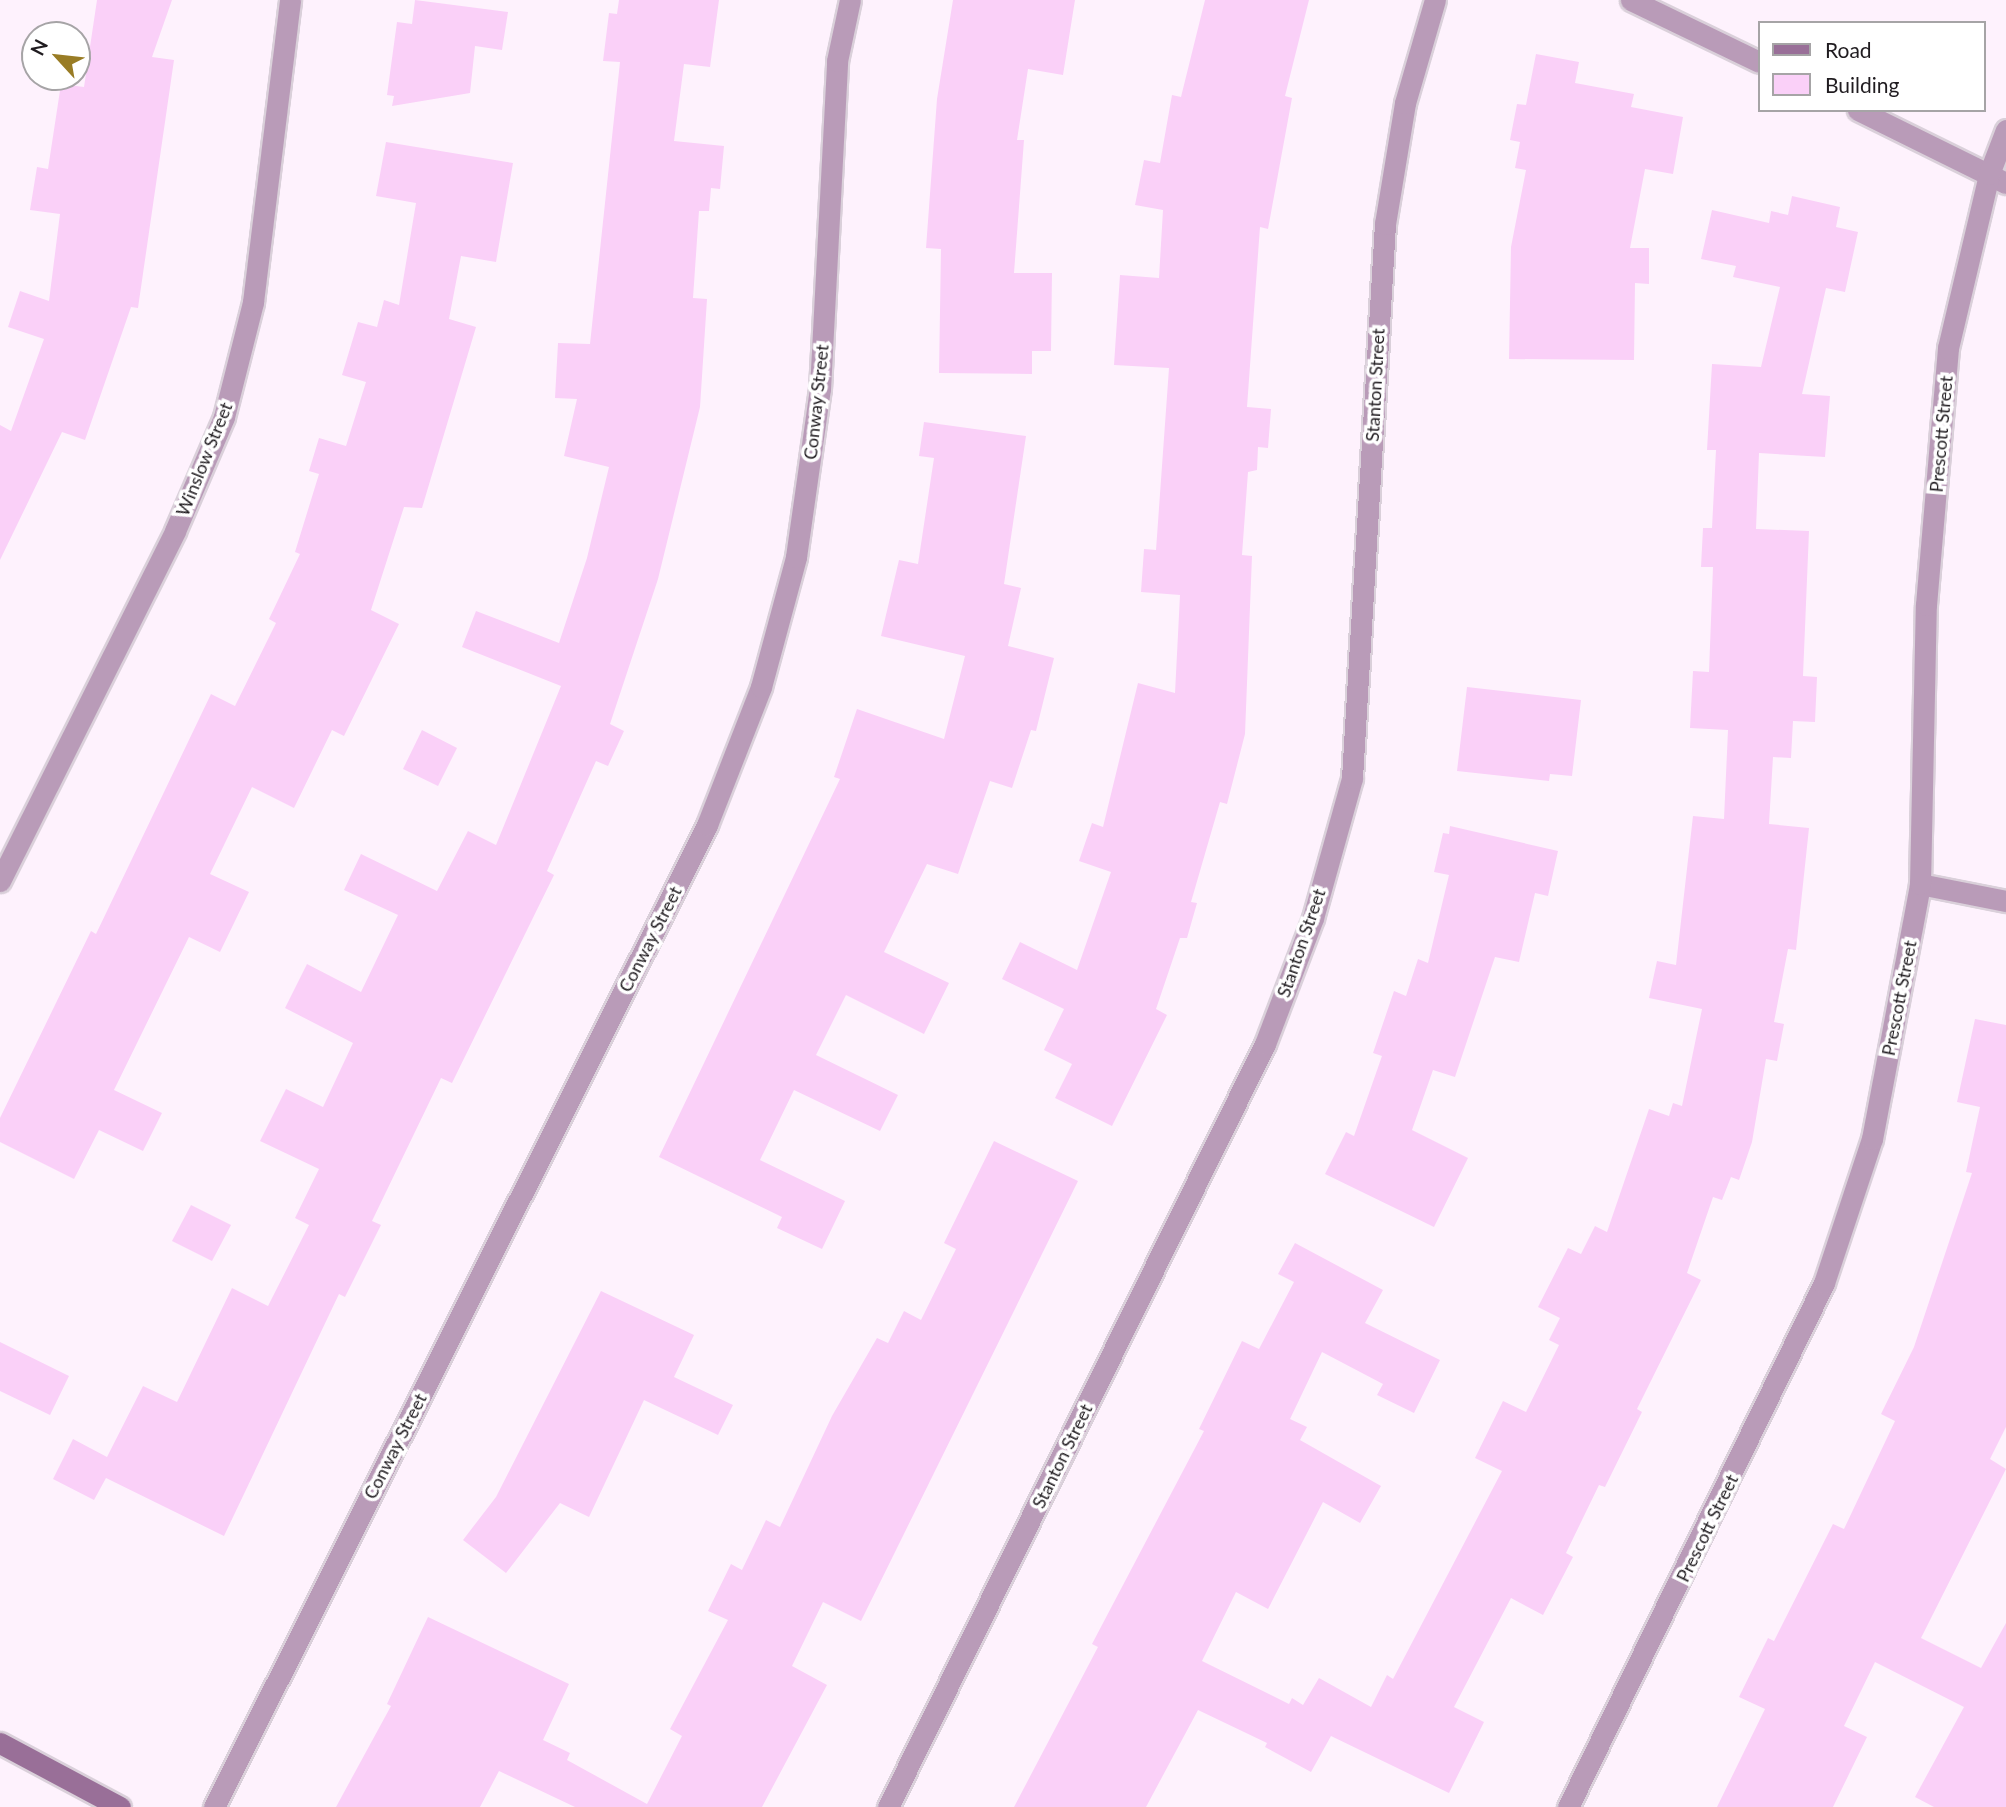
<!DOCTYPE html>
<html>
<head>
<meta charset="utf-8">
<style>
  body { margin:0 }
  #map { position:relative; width:2006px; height:1807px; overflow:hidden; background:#fef2fd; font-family:Lato,sans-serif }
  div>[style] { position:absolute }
  .building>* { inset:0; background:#fad0f8 }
  .roads { filter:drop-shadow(2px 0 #dad0da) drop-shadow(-2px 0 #dad0da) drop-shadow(0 2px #dad0da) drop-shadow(0 -2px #dad0da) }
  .street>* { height:21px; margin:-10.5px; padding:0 10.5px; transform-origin:10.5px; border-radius:10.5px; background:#b99bb8 }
  .secondary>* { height:21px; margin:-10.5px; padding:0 10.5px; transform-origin:10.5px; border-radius:10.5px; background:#996f98 }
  span { translate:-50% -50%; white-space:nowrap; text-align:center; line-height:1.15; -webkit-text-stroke:7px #fff; paint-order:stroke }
  .street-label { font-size:18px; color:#201c20 }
  .legend { position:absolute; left:1758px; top:21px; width:228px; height:91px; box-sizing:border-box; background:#fff; border:2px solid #a6a4a6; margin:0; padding:9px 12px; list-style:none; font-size:21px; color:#201c20 }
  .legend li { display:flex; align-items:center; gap:14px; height:35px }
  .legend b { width:35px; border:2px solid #a6a4a6 }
  .north { position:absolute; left:21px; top:21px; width:70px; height:70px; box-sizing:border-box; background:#fff; border:2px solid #a6a4a6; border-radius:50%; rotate:297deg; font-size:19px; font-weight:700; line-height:28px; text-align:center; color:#201c20 }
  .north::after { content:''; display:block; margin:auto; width:24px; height:32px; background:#997c25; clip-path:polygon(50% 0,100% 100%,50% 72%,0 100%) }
</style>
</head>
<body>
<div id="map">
  <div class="building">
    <div style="clip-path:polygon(97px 0,172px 0,152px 57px,174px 60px,138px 308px,131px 307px,85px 440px,62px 432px,0 560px,0 425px,11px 431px,44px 339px,8px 327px,20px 291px,49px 301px,60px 214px,30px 210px,37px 167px,48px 169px,61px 84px,84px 87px)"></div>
    <div style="clip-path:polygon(415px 0,508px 12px,502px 50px,475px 46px,470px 93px,392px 106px,394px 96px,387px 95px,397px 22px,412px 24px)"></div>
    <div style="clip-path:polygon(619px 0,719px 0,710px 67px,684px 64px,674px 141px,724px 146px,720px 189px,711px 188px,709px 211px,699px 211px,693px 298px,707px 299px,700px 407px,658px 579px,610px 724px,624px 731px,608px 766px,596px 761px,547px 871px,554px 875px,452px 1083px,441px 1078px,372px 1221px,381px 1225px,345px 1297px,339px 1294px,224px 1536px,106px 1478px,94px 1500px,53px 1479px,73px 1439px,107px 1457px,143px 1386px,177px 1402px,232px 1288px,268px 1306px,309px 1225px,295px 1218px,319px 1169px,260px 1141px,286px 1089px,323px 1107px,353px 1043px,285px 1008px,307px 964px,361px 992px,398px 915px,344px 890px,361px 854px,437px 891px,468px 831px,496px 845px,561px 686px,462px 647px,476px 611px,559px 643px,587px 558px,609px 467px,564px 456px,577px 399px,555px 398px,558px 343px,590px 344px,620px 62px,603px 61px,609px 13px,617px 14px)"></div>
    <div style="clip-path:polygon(953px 0,1075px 0,1063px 75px,1028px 69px,1017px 140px,1024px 140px,1014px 273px,1052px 273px,1051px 351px,1032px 351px,1032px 374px,939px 373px,941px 249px,926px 248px,937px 99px)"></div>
    <div style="clip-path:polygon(1205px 0,1309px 0,1285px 96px,1292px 98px,1268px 229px,1260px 227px,1247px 407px,1271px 409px,1268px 448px,1258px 447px,1257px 470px,1248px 472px,1242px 555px,1252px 556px,1245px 734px,1227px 804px,1220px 802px,1191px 902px,1197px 903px,1187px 938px,1180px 938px,1156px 1009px,1167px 1015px,1112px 1126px,1055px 1098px,1072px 1064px,1044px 1050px,1064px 1009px,1002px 979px,1020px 942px,1077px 970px,1111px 872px,1079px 861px,1092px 823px,1103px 827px,1138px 683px,1175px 693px,1180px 595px,1141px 592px,1144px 549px,1156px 550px,1169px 368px,1114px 365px,1120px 275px,1159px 278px,1163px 210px,1135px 205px,1144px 160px,1160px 163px,1172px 95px,1181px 97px)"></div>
    <div style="clip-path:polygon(1536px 54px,1579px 62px,1575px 83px,1634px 94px,1631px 107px,1683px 117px,1673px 174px,1645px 169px,1630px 248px,1649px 248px,1649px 284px,1635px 283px,1634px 360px,1509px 359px,1511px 247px,1526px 170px,1515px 168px,1520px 142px,1510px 140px,1517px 104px,1526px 105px)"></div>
    <div style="clip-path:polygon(386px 142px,513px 163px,496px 262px,461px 256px,449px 319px,476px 327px,422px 508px,404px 507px,371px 610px,399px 624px,344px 736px,332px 730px,294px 808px,252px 787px,210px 874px,249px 892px,220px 952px,189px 937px,114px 1090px,162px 1113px,143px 1151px,99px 1130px,74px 1179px,0 1142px,0 1118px,91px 931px,96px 934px,211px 694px,235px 706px,276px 623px,269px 619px,300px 554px,295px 552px,319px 474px,309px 471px,319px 438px,346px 446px,366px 382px,342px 375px,358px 322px,377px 327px,384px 300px,399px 305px,416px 203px,376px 196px)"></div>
    <div style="clip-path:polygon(1792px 196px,1840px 207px,1836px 227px,1858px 232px,1845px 292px,1826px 288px,1802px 394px,1830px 396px,1825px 457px,1759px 453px,1756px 529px,1809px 531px,1803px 676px,1817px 677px,1815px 722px,1793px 721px,1791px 758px,1773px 757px,1769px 824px,1809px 828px,1796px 950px,1788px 949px,1774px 1022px,1784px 1024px,1777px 1061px,1766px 1059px,1752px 1142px,1739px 1180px,1731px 1177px,1722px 1200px,1713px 1197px,1687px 1273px,1701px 1280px,1637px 1409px,1642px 1412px,1605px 1487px,1599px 1485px,1566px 1553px,1573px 1557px,1543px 1615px,1511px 1598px,1454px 1707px,1484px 1722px,1449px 1793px,1331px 1736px,1311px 1772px,1265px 1747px,1267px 1743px,1198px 1710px,1146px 1807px,1014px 1807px,1098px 1647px,1092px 1644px,1204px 1431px,1199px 1429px,1242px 1341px,1259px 1349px,1294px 1282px,1278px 1274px,1295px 1243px,1383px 1290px,1365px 1323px,1440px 1360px,1414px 1413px,1377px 1395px,1383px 1384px,1322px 1352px,1290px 1419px,1307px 1427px,1300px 1440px,1381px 1486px,1360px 1523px,1323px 1502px,1268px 1609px,1236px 1592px,1202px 1661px,1289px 1704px,1292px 1698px,1303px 1705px,1319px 1678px,1371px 1707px,1387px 1675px,1393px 1679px,1502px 1471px,1475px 1458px,1503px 1401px,1526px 1412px,1559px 1345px,1549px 1340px,1560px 1318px,1538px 1307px,1568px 1248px,1581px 1254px,1595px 1226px,1607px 1232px,1649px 1109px,1669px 1116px,1673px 1103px,1682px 1106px,1702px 1009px,1649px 998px,1657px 961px,1676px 965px,1693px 816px,1724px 819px,1728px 730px,1690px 728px,1693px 671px,1709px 672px,1713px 567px,1701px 567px,1703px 528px,1712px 528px,1716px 450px,1707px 450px,1712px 364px,1761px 367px,1780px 287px,1733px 277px,1736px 266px,1701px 259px,1712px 210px,1769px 223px,1771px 211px,1788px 215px)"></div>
    <div style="clip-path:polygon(924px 422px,1026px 436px,1004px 584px,1021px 588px,1008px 646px,1054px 658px,1036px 731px,1031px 730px,1012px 788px,990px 781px,958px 874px,927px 864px,884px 952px,949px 983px,924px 1034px,846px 995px,816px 1055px,898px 1095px,880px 1131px,794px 1090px,760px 1160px,845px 1201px,822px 1249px,777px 1228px,782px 1217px,659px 1157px,840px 779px,834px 777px,857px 709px,944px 739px,965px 656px,881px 636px,899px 560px,918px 564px,934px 458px,919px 456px)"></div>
    <div style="clip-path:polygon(1467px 687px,1581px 700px,1572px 776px,1550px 774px,1549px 781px,1457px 771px)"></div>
    <div style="clip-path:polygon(422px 730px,457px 748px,438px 786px,403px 769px)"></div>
    <div style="clip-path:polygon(1450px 826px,1558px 851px,1548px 896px,1535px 893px,1519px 962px,1495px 957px,1455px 1077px,1433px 1070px,1412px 1130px,1468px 1158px,1434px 1227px,1325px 1174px,1346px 1132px,1354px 1136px,1382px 1056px,1373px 1053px,1394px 991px,1406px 996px,1418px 959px,1428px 963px,1449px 875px,1434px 872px,1443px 833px,1449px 834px)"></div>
    <div style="clip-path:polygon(1975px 1019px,2006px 1025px,2006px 1427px,1990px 1459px,2006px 1469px,1921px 1638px,1981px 1668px,2006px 1623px,2006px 1807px,1934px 1807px,1915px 1797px,1964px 1707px,1875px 1662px,1844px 1726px,1867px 1737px,1833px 1807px,1717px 1807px,1765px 1709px,1739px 1697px,1768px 1638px,1774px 1641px,1833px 1524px,1844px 1529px,1895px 1421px,1881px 1414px,1914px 1347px,1972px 1173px,1966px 1172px,1980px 1107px,1957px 1102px)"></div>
    <div style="clip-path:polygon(994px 1141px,1078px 1181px,861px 1621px,823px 1602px,792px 1666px,827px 1685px,762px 1807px,575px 1807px,499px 1771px,480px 1807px,336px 1807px,391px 1706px,387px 1704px,428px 1617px,569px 1684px,543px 1740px,570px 1753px,567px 1760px,647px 1804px,682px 1736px,670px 1729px,728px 1620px,708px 1611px,731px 1564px,742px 1570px,766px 1520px,780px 1527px,832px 1416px,877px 1338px,888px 1343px,904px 1311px,921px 1320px,956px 1249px,944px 1243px)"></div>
    <div style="clip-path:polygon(191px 1205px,231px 1225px,212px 1261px,172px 1241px)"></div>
    <div style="clip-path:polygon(601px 1291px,694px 1335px,674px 1377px,733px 1405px,718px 1435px,644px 1400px,589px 1517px,560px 1503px,506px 1573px,463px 1540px,496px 1497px)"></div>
    <div style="clip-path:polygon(0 1342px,69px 1376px,50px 1415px,0 1391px)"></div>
  </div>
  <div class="roads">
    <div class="street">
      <div style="left:1631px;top:0;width:142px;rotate:25.8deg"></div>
      <div style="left:1858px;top:110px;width:165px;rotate:26.3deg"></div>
      <div style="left:0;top:881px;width:391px;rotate:-63.4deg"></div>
      <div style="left:175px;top:531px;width:124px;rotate:-66.7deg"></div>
      <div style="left:224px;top:417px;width:119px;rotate:-75.8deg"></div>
      <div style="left:253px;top:302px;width:304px;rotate:-83deg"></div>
      <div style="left:1920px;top:884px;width:88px;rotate:11.2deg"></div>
      <div style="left:214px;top:1807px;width:1099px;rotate:-63.34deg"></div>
      <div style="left:707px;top:825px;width:148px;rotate:-68.6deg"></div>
      <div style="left:761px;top:687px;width:135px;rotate:-74.9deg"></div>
      <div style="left:796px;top:557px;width:170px;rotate:-81.9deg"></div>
      <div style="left:820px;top:389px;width:328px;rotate:-87deg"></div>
      <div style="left:837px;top:61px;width:62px;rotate:-78deg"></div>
      <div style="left:888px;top:1807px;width:851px;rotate:-63.71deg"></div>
      <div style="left:1265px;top:1044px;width:135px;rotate:-69.1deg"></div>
      <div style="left:1313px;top:918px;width:145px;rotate:-74.4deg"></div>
      <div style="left:1352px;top:778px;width:555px;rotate:-86.59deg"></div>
      <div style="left:1385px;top:224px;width:123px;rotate:-80.6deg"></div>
      <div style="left:1405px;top:103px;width:107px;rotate:-73.8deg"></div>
      <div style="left:1568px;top:1807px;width:583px;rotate:-63.96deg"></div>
      <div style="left:1824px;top:1283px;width:152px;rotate:-71.6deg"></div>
      <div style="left:1872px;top:1139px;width:259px;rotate:-79.3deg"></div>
      <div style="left:1920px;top:884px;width:279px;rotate:-88.8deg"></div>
      <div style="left:1926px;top:605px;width:258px;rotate:-85.1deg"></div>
      <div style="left:1948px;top:348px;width:179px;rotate:-76.7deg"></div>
      <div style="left:1989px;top:174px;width:47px;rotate:-68.9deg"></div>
    </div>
    <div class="secondary">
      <div style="left:0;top:1743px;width:136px;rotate:28.1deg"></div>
    </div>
  </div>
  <div class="street-label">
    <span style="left:1375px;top:385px;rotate:-87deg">Stanton Street</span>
    <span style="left:816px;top:402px;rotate:-84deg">Conway Street</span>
    <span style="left:1941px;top:434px;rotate:-85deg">Prescott Street</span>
    <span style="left:204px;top:459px;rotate:-68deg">Winslow Street</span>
    <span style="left:650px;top:939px;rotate:-63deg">Conway Street</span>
    <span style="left:1301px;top:943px;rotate:-71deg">Stanton Street</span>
    <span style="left:1899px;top:998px;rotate:-79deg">Prescott Street</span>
    <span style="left:395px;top:1446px;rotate:-63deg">Conway Street</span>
    <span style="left:1062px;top:1456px;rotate:-64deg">Stanton Street</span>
    <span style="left:1707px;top:1528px;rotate:-64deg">Prescott Street</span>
  </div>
  <ul class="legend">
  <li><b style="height:9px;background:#996f98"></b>Road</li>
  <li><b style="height:19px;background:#fad0f8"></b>Building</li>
  </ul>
  <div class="north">N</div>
</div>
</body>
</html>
